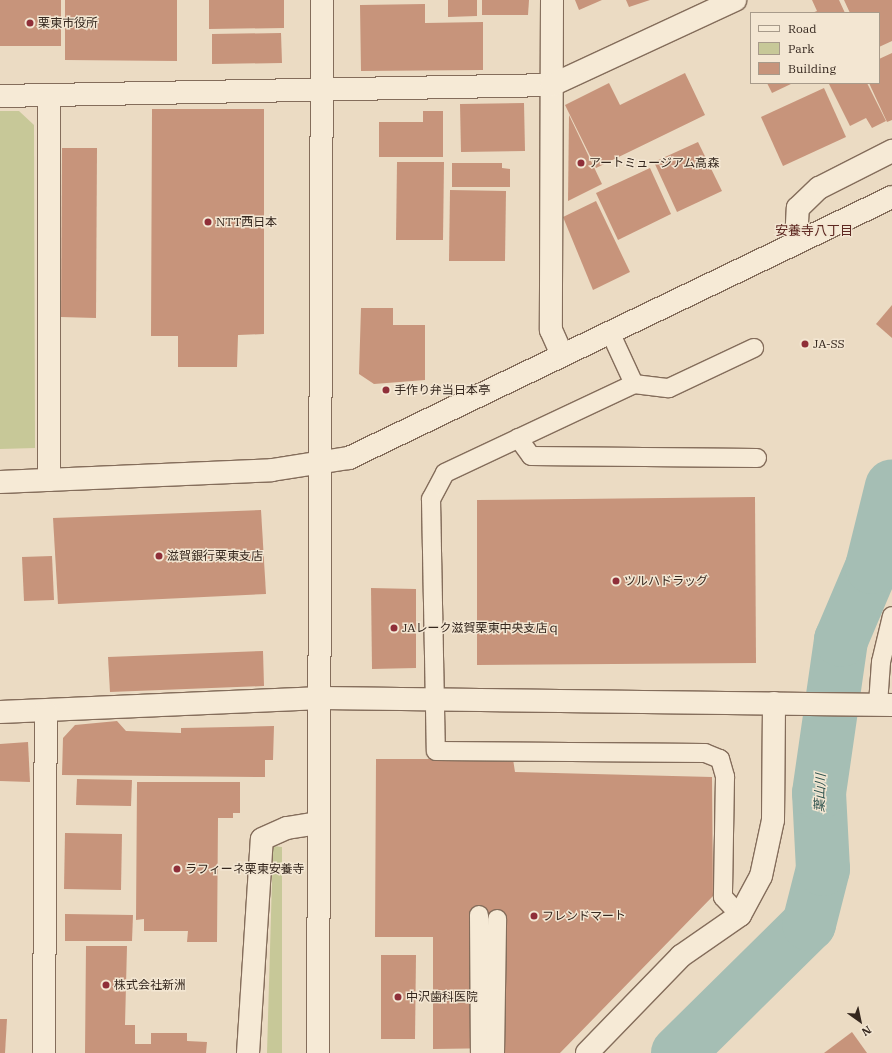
<!DOCTYPE html>
<html>
<head>
<meta charset="utf-8">
<style>
  body { margin:0 }
  #map { position:relative; width:892px; height:1053px; overflow:hidden; background:#ebdbc3; font-family:"IBM Plex Serif","Noto Sans JP",serif }
  div>[style] { position:absolute }
  .green>* { inset:0; background:#c7c898 }
  .river>* { height:54px; margin:-27px; padding:0 27px; transform-origin:27px; border-radius:27px; background:#a5beb4 }
  .building>* { inset:0; background:#c7947b }
  .roads { filter:drop-shadow(1px 0 #846d5b) drop-shadow(-1px 0 #846d5b) drop-shadow(0 1px #846d5b) drop-shadow(0 -1px #846d5b) }
  .lane>* { height:18px; margin:-9px; padding:0 9px; transform-origin:9px; border-radius:9px; background:#f6ead6 }
  .street>* { height:22px; margin:-11px; padding:0 11px; transform-origin:11px; border-radius:11px; background:#f6ead6 }
  .secondary>* { height:22px; margin:-11px; padding:0 11px; transform-origin:11px; border-radius:11px; background:#f6ead6 }
  .dots>* { width:11px; height:11px; translate:-50% -50%; box-sizing:border-box; border:2px solid #f3e6d2; border-radius:50% }
  span { translate:-50% -50%; white-space:nowrap; text-align:center; line-height:1.15; -webkit-text-stroke:3px #f3e6d2; paint-order:stroke }
  .poi-label { font-size:12px; color:#35271e }
  .left { translate:0 -50%; text-align:left }
  .neighbourhood-label { font-size:13px; color:#5e2821 }
  .water-label { font-size:13px; color:#2e534e; font-style:italic }
  .legend { position:absolute; left:750px; top:12px; width:130px; height:72px; box-sizing:border-box; background:#f3e6d2; border:1px solid #a79a8a; margin:0; padding:5px 7px; list-style:none; font-size:12px; color:#35271e }
  .legend li { display:flex; align-items:center; gap:8px; height:20px }
  .legend b { width:20px; border:1px solid #a79a8a }
  .north { position:absolute; left:840px; top:1001px; width:40px; height:40px; -webkit-text-stroke:3px #f3e6d2; paint-order:stroke; rotate:147deg; font-size:11px; font-weight:700; line-height:16px; text-align:center; color:#35271e }
  .north::after { content:''; display:block; margin:auto; width:14px; height:18px; background:#35271e; clip-path:polygon(50% 0,100% 100%,50% 72%,0 100%) }
</style>
</head>
<body>
<div id="map">
  <div class="green">
    <div style="clip-path:polygon(0 111px,19px 111px,34px 125px,35px 448px,0 449px)"></div>
    <div style="clip-path:polygon(273px 846px,282px 847px,282px 1053px,267px 1053px)"></div>
  </div>
  <div class="river">
    <div style="left:678px;top:1053px;width:184px;rotate:-44.6deg"></div>
    <div style="left:809px;top:924px;width:57px;rotate:-75.7deg"></div>
    <div style="left:823px;top:869px;width:76px;rotate:-93deg"></div>
    <div style="left:819px;top:793px;width:155px;rotate:-81.8deg"></div>
    <div style="left:841px;top:640px;width:79px;rotate:-67deg"></div>
    <div style="left:872px;top:567px;width:83px;rotate:-76.1deg"></div>
  </div>
  <div class="building">
    <div style="clip-path:polygon(0 0,61px 0,61px 46px,0 46px)"></div>
    <div style="clip-path:polygon(65px 0,177px 0,177px 61px,65px 60px)"></div>
    <div style="clip-path:polygon(209px 0,284px 0,284px 28px,209px 29px)"></div>
    <div style="clip-path:polygon(448px 0,477px 0,477px 16px,448px 17px)"></div>
    <div style="clip-path:polygon(482px 0,529px 0,528px 15px,482px 15px)"></div>
    <div style="clip-path:polygon(575px 0,602px 0,579px 10px)"></div>
    <div style="clip-path:polygon(626px 0,650px 0,629px 7px)"></div>
    <div style="clip-path:polygon(812px 0,839px 0,845px 13px,812px 13px,817px 11px)"></div>
    <div style="clip-path:polygon(844px 0,892px 0,892px 41px,879px 47px,879px 13px,850px 13px)"></div>
    <div style="clip-path:polygon(425px 4px,425px 23px,483px 22px,483px 70px,361px 71px,360px 5px)"></div>
    <div style="clip-path:polygon(281px 33px,282px 63px,212px 64px,212px 34px)"></div>
    <div style="clip-path:polygon(892px 53px,892px 120px,887px 122px,869px 83px,879px 83px,879px 59px)"></div>
    <div style="clip-path:polygon(685px 73px,705px 115px,596px 168px,565px 105px,609px 83px,620px 105px)"></div>
    <div style="clip-path:polygon(767px 83px,793px 83px,772px 93px)"></div>
    <div style="clip-path:polygon(831px 83px,867px 83px,886px 121px,872px 128px,866px 118px,850px 126px,829px 84px)"></div>
    <div style="clip-path:polygon(824px 88px,846px 137px,783px 166px,761px 117px)"></div>
    <div style="clip-path:polygon(524px 103px,525px 151px,461px 152px,460px 104px)"></div>
    <div style="clip-path:polygon(152px 109px,264px 109px,264px 334px,238px 335px,237px 367px,178px 367px,178px 336px,151px 336px)"></div>
    <div style="clip-path:polygon(423px 111px,443px 111px,443px 157px,379px 157px,379px 122px,423px 122px)"></div>
    <div style="clip-path:polygon(569px 115px,602px 184px,568px 201px)"></div>
    <div style="clip-path:polygon(698px 142px,722px 191px,677px 212px,654px 162px)"></div>
    <div style="clip-path:polygon(62px 148px,97px 148px,96px 318px,61px 317px)"></div>
    <div style="clip-path:polygon(397px 162px,444px 162px,443px 240px,396px 240px)"></div>
    <div style="clip-path:polygon(452px 163px,502px 163px,502px 168px,510px 169px,510px 187px,452px 187px)"></div>
    <div style="clip-path:polygon(650px 168px,671px 214px,618px 240px,596px 193px)"></div>
    <div style="clip-path:polygon(450px 190px,506px 191px,505px 261px,449px 261px)"></div>
    <div style="clip-path:polygon(596px 201px,630px 272px,593px 290px,563px 217px)"></div>
    <div style="clip-path:polygon(892px 305px,892px 338px,876px 324px)"></div>
    <div style="clip-path:polygon(361px 308px,393px 308px,393px 325px,425px 325px,425px 380px,374px 384px,359px 374px)"></div>
    <div style="clip-path:polygon(755px 497px,756px 663px,477px 665px,477px 500px)"></div>
    <div style="clip-path:polygon(261px 510px,266px 594px,58px 604px,53px 518px)"></div>
    <div style="clip-path:polygon(52px 556px,54px 600px,24px 601px,22px 557px)"></div>
    <div style="clip-path:polygon(371px 588px,416px 589px,416px 668px,372px 669px)"></div>
    <div style="clip-path:polygon(263px 651px,264px 686px,110px 692px,108px 657px)"></div>
    <div style="clip-path:polygon(117px 721px,126px 731px,181px 733px,181px 728px,274px 726px,273px 760px,265px 760px,265px 777px,62px 775px,63px 738px,75px 725px)"></div>
    <div style="clip-path:polygon(28px 742px,30px 782px,0 781px,0 744px)"></div>
    <div style="clip-path:polygon(376px 759px,513px 759px,515px 772px,712px 777px,713px 896px,560px 1053px,503px 1053px,502px 1048px,433px 1049px,433px 937px,375px 937px)"></div>
    <div style="clip-path:polygon(77px 779px,132px 780px,131px 806px,76px 805px)"></div>
    <div style="clip-path:polygon(137px 782px,240px 782px,240px 813px,233px 813px,233px 818px,218px 818px,217px 942px,187px 942px,188px 931px,144px 931px,144px 919px,136px 920px)"></div>
    <div style="clip-path:polygon(65px 833px,122px 834px,121px 890px,64px 889px)"></div>
    <div style="clip-path:polygon(65px 914px,133px 915px,132px 941px,65px 941px)"></div>
    <div style="clip-path:polygon(86px 946px,127px 946px,125px 1025px,135px 1025px,135px 1044px,151px 1044px,151px 1033px,187px 1033px,187px 1041px,207px 1042px,206px 1053px,85px 1053px)"></div>
    <div style="clip-path:polygon(381px 955px,416px 955px,415px 1039px,381px 1039px)"></div>
    <div style="clip-path:polygon(0 1019px,7px 1019px,5px 1053px,0 1053px)"></div>
    <div style="clip-path:polygon(852px 1032px,867px 1053px,824px 1053px)"></div>
  </div>
  <div class="roads">
    <div class="lane">
      <div style="left:610px;top:332px;width:57px;rotate:65.2deg"></div>
      <div style="left:634px;top:384px;width:209px;rotate:154.8deg"></div>
      <div style="left:445px;top:473px;width:30px;rotate:118deg"></div>
      <div style="left:431px;top:499px;width:252px;rotate:88.9deg"></div>
      <div style="left:436px;top:751px;width:269px;rotate:0.4deg"></div>
      <div style="left:705px;top:753px;width:16px;rotate:22deg"></div>
      <div style="left:720px;top:759px;width:19px;rotate:74deg"></div>
      <div style="left:725px;top:777px;width:120px;rotate:91deg"></div>
      <div style="left:723px;top:897px;width:25px;rotate:47deg"></div>
      <div style="left:634px;top:384px;width:35px;rotate:7deg"></div>
      <div style="left:669px;top:388px;width:94px;rotate:-25.2deg"></div>
      <div style="left:518px;top:438px;width:22px;rotate:54deg"></div>
      <div style="left:531px;top:456px;width:226px;rotate:0.5deg"></div>
      <div style="left:878px;top:704px;width:42px;rotate:-85.9deg"></div>
      <div style="left:881px;top:662px;width:47px;rotate:-76.6deg"></div>
      <div style="left:479px;top:915px;width:138px;rotate:89.6deg"></div>
      <div style="left:495px;top:1053px;width:134px;rotate:-89.1deg"></div>
    </div>
    <div class="street">
      <div style="left:552px;top:0;width:330px;rotate:90.2deg"></div>
      <div style="left:551px;top:330px;width:27px;rotate:66deg"></div>
      <div style="left:0;top:96px;width:552px;rotate:-1.14deg"></div>
      <div style="left:552px;top:85px;width:202px;rotate:-24.9deg"></div>
      <div style="left:49px;top:96px;width:384px;rotate:90deg"></div>
      <div style="left:796px;top:242px;width:34px;rotate:-87deg"></div>
      <div style="left:798px;top:208px;width:29px;rotate:-44deg"></div>
      <div style="left:819px;top:188px;width:82px;rotate:-26.9deg"></div>
      <div style="left:0;top:712px;width:322px;rotate:-2.5deg"></div>
      <div style="left:322px;top:698px;width:570px;rotate:0.7deg"></div>
      <div style="left:44px;top:1053px;width:342px;rotate:-89.7deg"></div>
      <div style="left:248px;top:1053px;width:214px;rotate:-86.3deg"></div>
      <div style="left:262px;top:839px;width:27px;rotate:-24deg"></div>
      <div style="left:287px;top:828px;width:31px;rotate:-9deg"></div>
      <div style="left:587px;top:1053px;width:135px;rotate:-45.9deg"></div>
      <div style="left:681px;top:956px;width:72px;rotate:-34.8deg"></div>
      <div style="left:740px;top:915px;width:44px;rotate:-61.7deg"></div>
      <div style="left:761px;top:876px;width:57px;rotate:-77.9deg"></div>
      <div style="left:773px;top:820px;width:117px;rotate:-89.5deg"></div>
    </div>
    <div class="secondary">
      <div style="left:0;top:482px;width:272px;rotate:-2.5deg"></div>
      <div style="left:272px;top:470px;width:78px;rotate:-8.9deg"></div>
      <div style="left:349px;top:458px;width:602px;rotate:-25.67deg"></div>
      <div style="left:318px;top:1053px;width:1053px;rotate:-89.78deg"></div>
    </div>
  </div>
  <div class="dots">
    <div style="left:30px;top:23px;background:#8f2f39"></div>
    <div style="left:581px;top:163px;background:#8f2f39"></div>
    <div style="left:208px;top:222px;background:#8f2f39"></div>
    <div style="left:805px;top:344px;background:#8f2f39"></div>
    <div style="left:386px;top:390px;background:#8f2f39"></div>
    <div style="left:159px;top:556px;background:#8f2f39"></div>
    <div style="left:616px;top:581px;background:#8f2f39"></div>
    <div style="left:394px;top:628px;background:#8f2f39"></div>
    <div style="left:177px;top:869px;background:#8f2f39"></div>
    <div style="left:534px;top:916px;background:#8f2f39"></div>
    <div style="left:106px;top:985px;background:#8f2f39"></div>
    <div style="left:398px;top:997px;background:#8f2f39"></div>
  </div>
  <div class="poi-label">
    <span class="left" style="left:38px;top:23px">栗東市役所</span>
    <span class="left" style="left:589px;top:163px">アートミュージアム高森</span>
    <span class="left" style="left:216px;top:222px">NTT西日本</span>
    <span class="left" style="left:813px;top:344px">JA-SS</span>
    <span class="left" style="left:394px;top:390px">手作り弁当日本亭</span>
    <span class="left" style="left:167px;top:556px">滋賀銀行栗東支店</span>
    <span class="left" style="left:624px;top:581px">ツルハドラッグ</span>
    <span class="left" style="left:402px;top:628px">JAレーク滋賀栗東中央支店ｑ</span>
    <span class="left" style="left:185px;top:869px">ラフィーネ栗東安養寺</span>
    <span class="left" style="left:542px;top:916px">フレンドマート</span>
    <span class="left" style="left:114px;top:985px">株式会社新洲</span>
    <span class="left" style="left:406px;top:997px">中沢歯科医院</span>
  </div>
  <div class="neighbourhood-label">
    <span style="left:814px;top:231px">安養寺八丁目</span>
  </div>
  <div class="water-label">
    <span style="left:821px;top:793px;rotate:-88deg">葉山川</span>
  </div>
  <ul class="legend">
  <li><b style="height:5px;background:#f6ead6"></b>Road</li>
  <li><b style="height:11px;background:#c7c898"></b>Park</li>
  <li><b style="height:11px;background:#c7947b"></b>Building</li>
  </ul>
  <div class="north">N</div>
</div>
</body>
</html>
